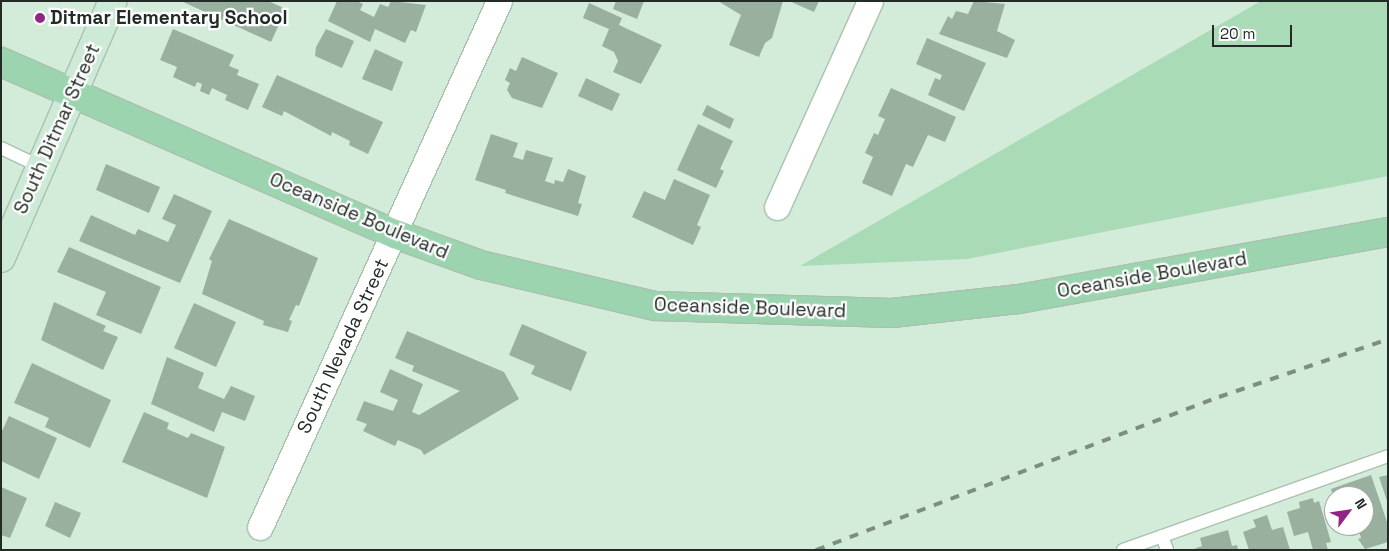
<!DOCTYPE html>
<html>
<head>
<meta charset="utf-8">
<style>
  body { margin:0 }
  #map { position:relative; width:1389px; height:551px; overflow:hidden; background:#d3ebd9; font-family:"Space Grotesk",sans-serif }
  div>[style] { position:absolute }
  .green>* { inset:0; background:#a9dbb7 }
  .building>* { inset:0; background:#99b09f }
  .roads { filter:drop-shadow(1px 0 #aac1af) drop-shadow(-1px 0 #aac1af) drop-shadow(0 1px #aac1af) drop-shadow(0 -1px #aac1af) }
  .lane>* { height:12px; margin:-6px; padding:0 6px; transform-origin:6px; border-radius:6px; background:#fff }
  .street>* { height:25px; margin:-12.5px; padding:0 12.5px; transform-origin:12.5px; border-radius:12.5px; background:#fff }
  .secondary>* { height:28px; margin:-14px; padding:0 14px; transform-origin:14px; border-radius:14px; background:#cdead7 }
  .primary>* { height:28px; margin:-14px; padding:0 14px; transform-origin:14px; border-radius:14px; background:#9bd4af }
  .rail>* { height:4px; margin-top:-2px; transform-origin:0; background:repeating-linear-gradient(90deg,#7d8d81 0 9px,transparent 0 18px) }
  .dots>* { width:14px; height:14px; translate:-50% -50%; box-sizing:border-box; border:2px solid #fff; border-radius:50% }
  span { translate:-50% -50%; white-space:nowrap; text-align:center; line-height:1.15; -webkit-text-stroke:4.5px #fff; paint-order:stroke }
  .poi-label { font-size:19px; color:#222b25; font-weight:700 }
  .left { translate:0 -50%; text-align:left }
  .street-label { font-size:19px; color:#222b25 }
  .frame { position:absolute; inset:0; border:2px solid #222b25; pointer-events:none }
  .north { position:absolute; left:1324px; top:486px; width:50px; height:50px; box-sizing:border-box; background:#fff; border:1px solid #a7aaa8; border-radius:50%; rotate:59deg; font-size:14px; font-weight:700; line-height:20px; text-align:center; color:#222b25 }
  .north::after { content:''; display:block; margin:auto; width:18px; height:22px; background:#922485; clip-path:polygon(50% 0,100% 100%,50% 72%,0 100%) }
  .scale { position:absolute; left:1212px; top:25px; width:80px; height:22px; box-sizing:border-box; border:2px solid #222b25; border-top:0; padding-left:6px; font-size:15px; line-height:18px; white-space:nowrap; color:#222b25; -webkit-text-stroke:4px #fff; paint-order:stroke }
</style>
</head>
<body>
<div id="map">
  <div class="green">
    <div style="clip-path:polygon(1261px 1px,1388px 1px,1388px 176px,967px 259px,800px 266px)"></div>
  </div>
  <div class="building">
    <div style="clip-path:polygon(181px 1px,268px 1px,286px 9px,271px 42px)"></div>
    <div style="clip-path:polygon(337px 1px,357px 1px,363px 4px,360px 10px,374px 17px,380px 4px,388px 7px,391px 1px,426px 5px,416px 32px,411px 30px,405px 43px,375px 29px,370px 42px,328px 21px)"></div>
    <div style="clip-path:polygon(616px 1px,644px 1px,637px 19px,613px 9px)"></div>
    <div style="clip-path:polygon(718px 1px,783px 1px,772px 38px,765px 43px,759px 57px,729px 45px,741px 15px)"></div>
    <div style="clip-path:polygon(789px 1px,819px 1px,814px 12px)"></div>
    <div style="clip-path:polygon(974px 1px,1005px 4px,997px 31px,1015px 40px,1007px 58px,939px 34px,948px 16px,952px 19px,956px 11px,968px 14px)"></div>
    <div style="clip-path:polygon(589px 3px,622px 18px,619px 25px,662px 45px,641px 84px,613px 72px,618px 61px,614px 52px,602px 46px,609px 29px,583px 18px)"></div>
    <div style="clip-path:polygon(173px 29px,234px 55px,229px 66px,239px 70px,237px 75px,259px 84px,248px 110px,225px 100px,227px 95px,212px 88px,209px 95px,200px 91px,202px 84px,197px 82px,195px 87px,173px 77px,177px 67px,160px 60px)"></div>
    <div style="clip-path:polygon(326px 29px,354px 41px,342px 68px,315px 56px,316px 47px)"></div>
    <div style="clip-path:polygon(927px 38px,986px 63px,964px 111px,928px 95px,935px 78px,940px 80px,942px 75px,916px 64px)"></div>
    <div style="clip-path:polygon(375px 49px,403px 62px,392px 91px,362px 79px)"></div>
    <div style="clip-path:polygon(522px 57px,558px 73px,542px 108px,512px 98px,507px 90px,510px 83px,505px 80px,510px 68px,516px 71px)"></div>
    <div style="clip-path:polygon(277px 75px,383px 122px,368px 154px,349px 145px,350px 141px,332px 132px,331px 136px,284px 111px,282px 116px,262px 107px)"></div>
    <div style="clip-path:polygon(586px 78px,620px 94px,612px 111px,578px 96px)"></div>
    <div style="clip-path:polygon(891px 88px,956px 117px,945px 142px,928px 135px,913px 167px,906px 164px,892px 196px,862px 183px,873px 157px,865px 153px,874px 133px,878px 135px,885px 119px,878px 116px)"></div>
    <div style="clip-path:polygon(707px 105px,734px 119px,730px 129px,702px 115px)"></div>
    <div style="clip-path:polygon(698px 124px,733px 141px,720px 169px,724px 171px,716px 188px,677px 170px)"></div>
    <div style="clip-path:polygon(491px 134px,518px 143px,513px 157px,523px 160px,526px 150px,553px 158px,545px 181px,554px 184px,555px 180px,563px 182px,568px 169px,586px 176px,578px 203px,582px 204px,578px 216px,505px 193px,506px 190px,475px 180px)"></div>
    <div style="clip-path:polygon(106px 164px,160px 187px,149px 213px,96px 190px)"></div>
    <div style="clip-path:polygon(674px 179px,710px 195px,697px 225px,701px 227px,693px 245px,632px 217px,644px 191px,665px 200px)"></div>
    <div style="clip-path:polygon(174px 194px,212px 211px,180px 283px,79px 241px,91px 215px,135px 235px,138px 229px,168px 242px,176px 225px,162px 219px)"></div>
    <div style="clip-path:polygon(229px 219px,318px 258px,299px 306px,296px 305px,289px 320px,292px 321px,288px 332px,263px 325px,264px 321px,202px 294px,212px 261px,209px 259px)"></div>
    <div style="clip-path:polygon(69px 247px,161px 287px,141px 334px,96px 315px,106px 292px,57px 272px)"></div>
    <div style="clip-path:polygon(54px 302px,106px 326px,103px 331px,118px 337px,103px 370px,41px 340px)"></div>
    <div style="clip-path:polygon(194px 303px,236px 322px,216px 367px,174px 348px)"></div>
    <div style="clip-path:polygon(522px 324px,587px 352px,571px 391px,531px 374px,535px 366px,509px 355px)"></div>
    <div style="clip-path:polygon(407px 331px,504px 372px,519px 399px,424px 455px,421px 450px,398px 440px,395px 446px,363px 431px,367px 424px,356px 420px,364px 401px,393px 411px,398px 400px,380px 392px,390px 369px,423px 384px,412px 412px,419px 415px,460px 391px,412px 371px,414px 366px,395px 358px)"></div>
    <div style="clip-path:polygon(167px 357px,204px 373px,198px 388px,224px 399px,231px 386px,255px 396px,245px 421px,222px 412px,214px 432px,151px 404px)"></div>
    <div style="clip-path:polygon(32px 363px,111px 400px,90px 448px,45px 427px,49px 418px,14px 403px)"></div>
    <div style="clip-path:polygon(144px 412px,169px 423px,167px 429px,188px 438px,191px 433px,225px 447px,207px 498px,122px 462px)"></div>
    <div style="clip-path:polygon(9px 416px,57px 438px,39px 479px,1px 461px,1px 433px)"></div>
    <div style="clip-path:polygon(1371px 475px,1388px 525px,1388px 542px,1365px 549px,1358px 539px,1361px 538px,1359px 531px,1347px 536px,1343px 526px,1364px 526px,1364px 496px,1333px 496px,1331px 489px)"></div>
    <div style="clip-path:polygon(1388px 475px,1388px 501px,1387px 501px,1379px 477px)"></div>
    <div style="clip-path:polygon(1px 487px,27px 498px,10px 538px,1px 535px)"></div>
    <div style="clip-path:polygon(1313px 498px,1314px 503px,1319px 501px,1331px 542px,1326px 543px,1328px 550px,1313px 550px,1308px 532px,1294px 536px,1287px 512px,1300px 508px,1299px 502px)"></div>
    <div style="clip-path:polygon(55px 502px,81px 513px,70px 538px,45px 526px)"></div>
    <div style="clip-path:polygon(1267px 515px,1272px 530px,1283px 527px,1290px 550px,1249px 550px,1243px 532px,1256px 527px,1253px 520px)"></div>
    <div style="clip-path:polygon(1228px 530px,1232px 546px,1237px 545px,1238px 550px,1191px 550px,1202px 546px,1200px 538px)"></div>
  </div>
  <div class="roads">
    <div class="lane">
      <div style="left:1px;top:148px;width:44px;rotate:25.4deg"></div>
      <div style="left:1162px;top:536px;width:15px;rotate:70deg"></div>
      <div style="left:1123px;top:550px;width:281px;rotate:-19.5deg"></div>
    </div>
    <div class="street">
      <div style="left:777px;top:207px;width:226px;rotate:-65.7deg"></div>
      <div style="left:260px;top:527px;width:578px;rotate:-65.56deg"></div>
    </div>
    <div class="secondary">
      <div style="left:1px;top:258px;width:280px;rotate:-66.5deg"></div>
    </div>
    <div class="primary">
      <div style="left:1px;top:62px;width:430px;rotate:23.6deg"></div>
      <div style="left:395px;top:234px;width:91px;rotate:19.8deg"></div>
      <div style="left:481px;top:265px;width:179px;rotate:13.3deg"></div>
      <div style="left:655px;top:306px;width:237px;rotate:1.7deg"></div>
      <div style="left:892px;top:313px;width:128px;rotate:-6.3deg"></div>
      <div style="left:1019px;top:299px;width:375px;rotate:-10.3deg"></div>
    </div>
  </div>
  <div class="rail">
    <div style="left:816px;top:550px;width:431px;rotate:-20.8deg"></div>
    <div style="left:1219px;top:397px;width:179px;rotate:-18.9deg"></div>
  </div>
  <div class="dots">
    <div style="left:40px;top:18px;background:#922485"></div>
  </div>
  <div class="poi-label">
    <span class="left" style="left:50px;top:18px">Ditmar Elementary School</span>
  </div>
  <div class="street-label">
    <span style="left:57px;top:129px;rotate:-66deg">South Ditmar Street</span>
    <span style="left:359px;top:216px;rotate:23deg">Oceanside Boulevard</span>
    <span style="left:1152px;top:275px;rotate:-10deg">Oceanside Boulevard</span>
    <span style="left:750px;top:308px;rotate:2deg">Oceanside Boulevard</span>
    <span style="left:343px;top:346px;rotate:-65deg">South Nevada Street</span>
  </div>
  <div class="frame"></div>
  <div class="north">N</div>
  <div class="scale">20 m</div>
</div>
</body>
</html>
